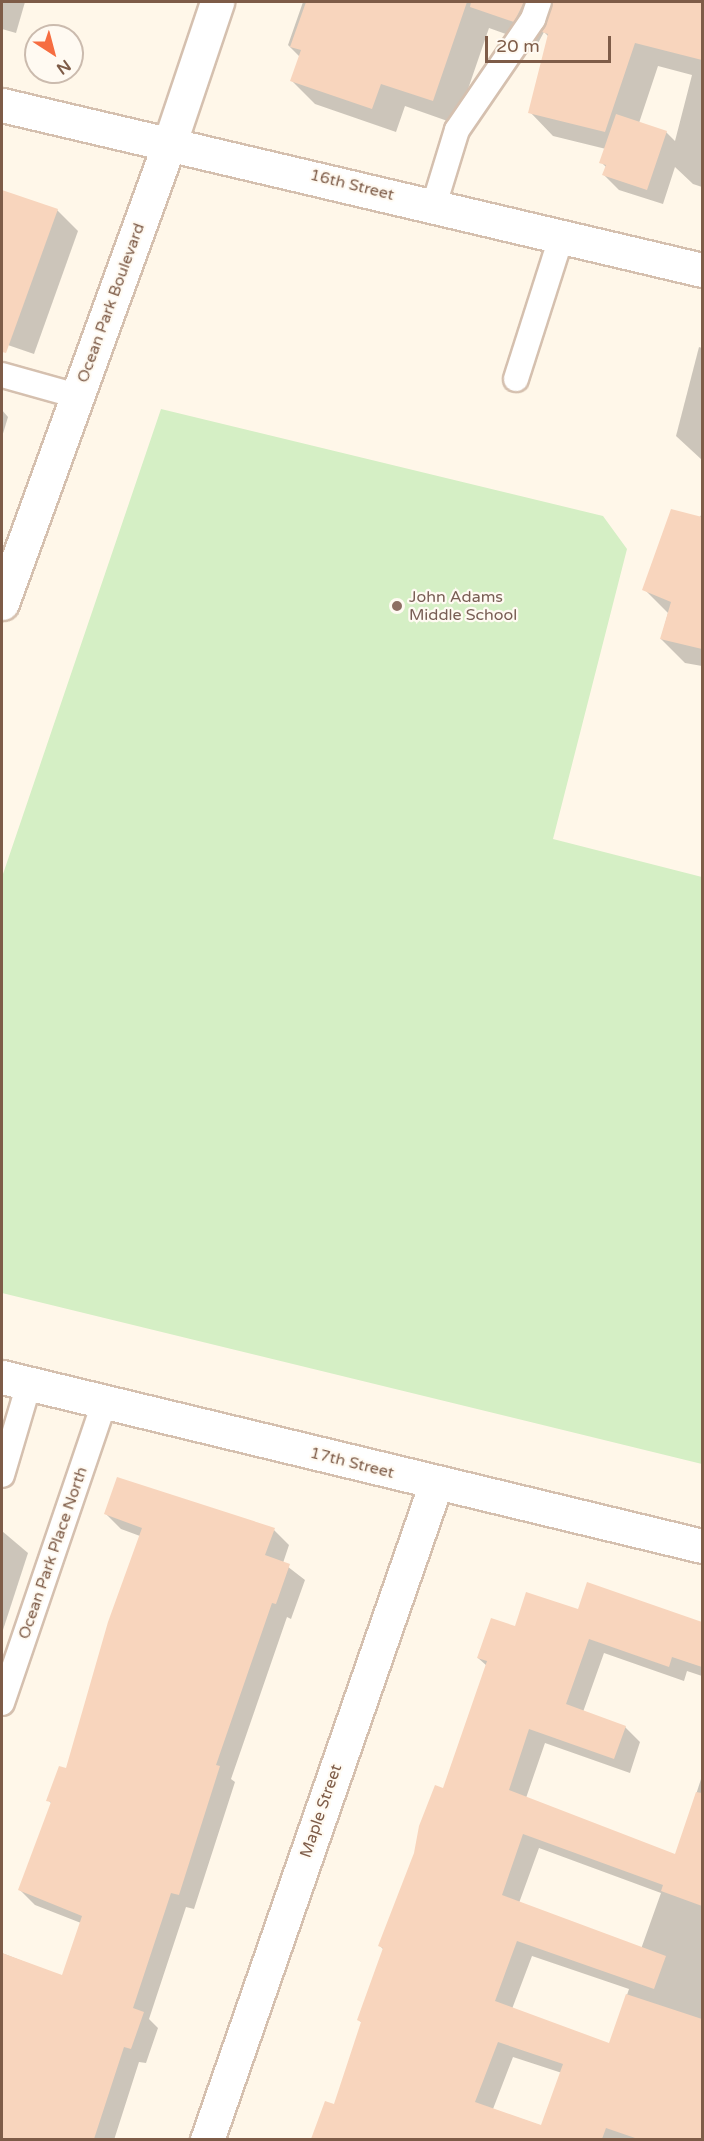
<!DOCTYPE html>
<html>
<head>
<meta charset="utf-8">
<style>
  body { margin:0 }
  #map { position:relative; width:704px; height:2141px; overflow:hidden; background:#fff7e9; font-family:"Varela Round",sans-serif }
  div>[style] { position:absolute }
  .green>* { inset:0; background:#d5efc5 }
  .shadow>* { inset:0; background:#0003 }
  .building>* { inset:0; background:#f8d5bd }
  .roads { filter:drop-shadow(2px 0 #d5c0af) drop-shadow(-2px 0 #d5c0af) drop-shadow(0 2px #d5c0af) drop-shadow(0 -2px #d5c0af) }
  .lane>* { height:24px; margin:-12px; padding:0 12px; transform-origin:12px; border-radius:12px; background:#fff }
  .street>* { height:33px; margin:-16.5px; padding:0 16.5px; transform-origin:16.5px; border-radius:16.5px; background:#fff }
  .secondary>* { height:33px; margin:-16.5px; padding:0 16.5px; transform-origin:16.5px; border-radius:16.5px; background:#fff }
  .dots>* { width:16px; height:16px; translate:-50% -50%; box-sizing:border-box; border:3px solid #fffaf2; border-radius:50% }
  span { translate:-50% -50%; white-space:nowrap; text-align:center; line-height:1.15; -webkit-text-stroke:4.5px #fffaf2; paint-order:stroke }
  .street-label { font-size:16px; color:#7e5c48 }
  .education-label { font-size:16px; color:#785e54 }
  .left { translate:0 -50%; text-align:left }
  .frame { position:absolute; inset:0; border:3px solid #7e5c48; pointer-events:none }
  .north { position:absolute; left:24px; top:24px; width:60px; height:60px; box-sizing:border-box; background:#fffaf2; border:2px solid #cbbbae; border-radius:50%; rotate:144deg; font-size:16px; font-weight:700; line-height:24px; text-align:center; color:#7e5c48 }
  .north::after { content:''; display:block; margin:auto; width:21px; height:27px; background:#f66d41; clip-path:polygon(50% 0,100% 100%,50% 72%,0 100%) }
  .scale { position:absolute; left:485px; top:36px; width:126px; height:27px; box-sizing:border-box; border:3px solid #7e5c48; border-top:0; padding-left:8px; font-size:18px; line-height:21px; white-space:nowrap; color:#7e5c48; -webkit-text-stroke:4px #fffaf2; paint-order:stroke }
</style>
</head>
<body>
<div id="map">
  <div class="green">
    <div style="clip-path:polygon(161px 409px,603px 516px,627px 549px,553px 839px,702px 877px,702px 1464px,2px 1293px,2px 877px)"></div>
  </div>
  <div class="shadow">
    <div style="clip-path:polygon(2px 2px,25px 2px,16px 33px,2px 29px)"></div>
    <div style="clip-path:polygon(evenodd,303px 2px,702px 2px,702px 187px,693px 184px,675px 167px,663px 204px,619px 190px,604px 175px,607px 168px,601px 162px,606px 149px,553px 136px,530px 112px,549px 37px,544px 32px,537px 45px,489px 28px,456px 124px,405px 106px,396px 132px,315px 104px,292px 81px,300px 57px,288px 45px,303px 2px,658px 66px,692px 75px,675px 141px,666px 132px,639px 123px,658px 66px)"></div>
    <div style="clip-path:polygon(2px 192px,57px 210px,78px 231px,34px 354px,2px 343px)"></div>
    <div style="clip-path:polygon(699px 347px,702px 348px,702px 460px,676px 436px)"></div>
    <div style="clip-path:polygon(2px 410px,8px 417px,2px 437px)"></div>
    <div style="clip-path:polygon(702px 514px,702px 666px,685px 663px,661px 639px,668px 613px,644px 589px)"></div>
    <div style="clip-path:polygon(106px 1514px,274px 1530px,289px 1545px,283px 1563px,305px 1580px,291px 1619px,287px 1617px,231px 1779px,235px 1782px,194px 1909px,186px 1907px,149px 2019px,158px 2028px,146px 2063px,139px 2062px,114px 2140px,2px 2140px,2px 1953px,63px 1977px,81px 1923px,35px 1905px,20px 1890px,52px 1804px,48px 1800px,67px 1770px,140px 1536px,121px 1529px)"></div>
    <div style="clip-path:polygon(2px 1531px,28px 1553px,2px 1633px)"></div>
    <div style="clip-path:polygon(evenodd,588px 1584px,702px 1623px,702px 1676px,687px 1671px,684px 1681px,604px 1653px,583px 1712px,625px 1727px,640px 1742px,630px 1773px,545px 1743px,526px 1798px,676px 1856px,702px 1776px,702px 2140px,314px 2140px,326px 2103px,335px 2106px,362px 2023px,359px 2020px,384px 1950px,380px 1946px,444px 1790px,487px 1666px,478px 1658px,516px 1628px,579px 1611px,588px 1584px,539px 1848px,661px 1893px,641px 1949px,519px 1903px,539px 1848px,588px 1584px,532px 1956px,629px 1989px,610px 2045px,512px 2009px,532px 1956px,588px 1584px,513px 2057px,562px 2073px,542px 2126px,493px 2109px,513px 2057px)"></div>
  </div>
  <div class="building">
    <div style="clip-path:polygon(306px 2px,467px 2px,433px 101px,381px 84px,372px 109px,290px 81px,301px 50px,290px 47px)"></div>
    <div style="clip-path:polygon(471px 2px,524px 2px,514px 22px,470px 7px)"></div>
    <div style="clip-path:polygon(553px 2px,702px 2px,702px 60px,635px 43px,605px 132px,528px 113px,548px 34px,542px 32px)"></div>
    <div style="clip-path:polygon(616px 114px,667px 131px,647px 190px,602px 175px,606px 165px,599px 163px)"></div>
    <div style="clip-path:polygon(2px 190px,58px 209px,6px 353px,2px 352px)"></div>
    <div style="clip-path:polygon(671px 509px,702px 517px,702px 649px,660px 639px,671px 602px,642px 590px)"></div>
    <div style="clip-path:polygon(117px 1477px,275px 1528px,265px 1555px,290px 1564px,276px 1604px,272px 1603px,216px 1765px,220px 1766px,179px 1895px,171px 1893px,133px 2008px,144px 2012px,131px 2049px,124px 2047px,94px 2139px,2px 2139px,2px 1953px,62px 1975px,82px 1916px,18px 1890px,51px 1802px,46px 1801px,59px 1766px,66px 1768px,108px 1622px,142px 1528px,104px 1514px)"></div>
    <div style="clip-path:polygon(evenodd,587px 1582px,702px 1622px,702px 1667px,672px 1657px,669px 1667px,589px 1639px,566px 1704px,626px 1726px,614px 1759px,529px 1729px,509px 1790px,675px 1854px,696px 1792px,702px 1793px,702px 1906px,661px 1891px,663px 1885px,523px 1834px,502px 1895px,666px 1956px,654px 1989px,517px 1941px,495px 2001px,609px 2043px,626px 1994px,702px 2019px,702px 2139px,638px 2139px,606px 2128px,602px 2139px,311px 2139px,325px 2101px,334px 2104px,361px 2022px,357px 2020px,383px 1948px,378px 1946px,414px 1853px,419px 1826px,435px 1785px,443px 1788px,487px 1661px,477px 1658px,491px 1618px,515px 1626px,526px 1592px,578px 1609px,587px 1582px,498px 2042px,563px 2064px,541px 2125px,475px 2102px,498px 2042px)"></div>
  </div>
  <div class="roads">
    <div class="lane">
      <div style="left:434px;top:205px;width:78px;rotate:-73deg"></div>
      <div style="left:457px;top:130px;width:135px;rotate:-55.6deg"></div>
      <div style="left:533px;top:19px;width:18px;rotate:-71deg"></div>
      <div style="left:2px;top:375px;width:78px;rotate:15.6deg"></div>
      <div style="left:516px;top:379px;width:151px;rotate:-72.3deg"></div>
      <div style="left:2px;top:1475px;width:95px;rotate:-73.5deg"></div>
      <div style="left:2px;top:1703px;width:317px;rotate:-71.2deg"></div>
    </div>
    <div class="street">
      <div style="left:2px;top:105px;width:719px;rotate:13.26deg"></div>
      <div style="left:2px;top:1377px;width:720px;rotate:13.57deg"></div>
      <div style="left:207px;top:2140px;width:696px;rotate:-70.78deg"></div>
    </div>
    <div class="secondary">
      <div style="left:2px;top:603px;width:491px;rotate:-70deg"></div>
      <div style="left:170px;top:142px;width:148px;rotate:-71.4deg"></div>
    </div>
  </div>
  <div class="dots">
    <div style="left:397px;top:606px;background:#8d6e63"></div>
  </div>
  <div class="street-label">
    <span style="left:352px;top:185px;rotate:14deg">16th Street</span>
    <span style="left:111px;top:303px;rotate:-70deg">Ocean Park Boulevard</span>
    <span style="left:352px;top:1463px;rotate:14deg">17th Street</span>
    <span style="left:53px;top:1553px;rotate:-71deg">Ocean Park Place North</span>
    <span style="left:321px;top:1811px;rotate:-71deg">Maple Street</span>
  </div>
  <div class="education-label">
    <span class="left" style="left:409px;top:606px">John Adams<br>Middle School</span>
  </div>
  <div class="frame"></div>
  <div class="north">N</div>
  <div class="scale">20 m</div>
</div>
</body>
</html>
